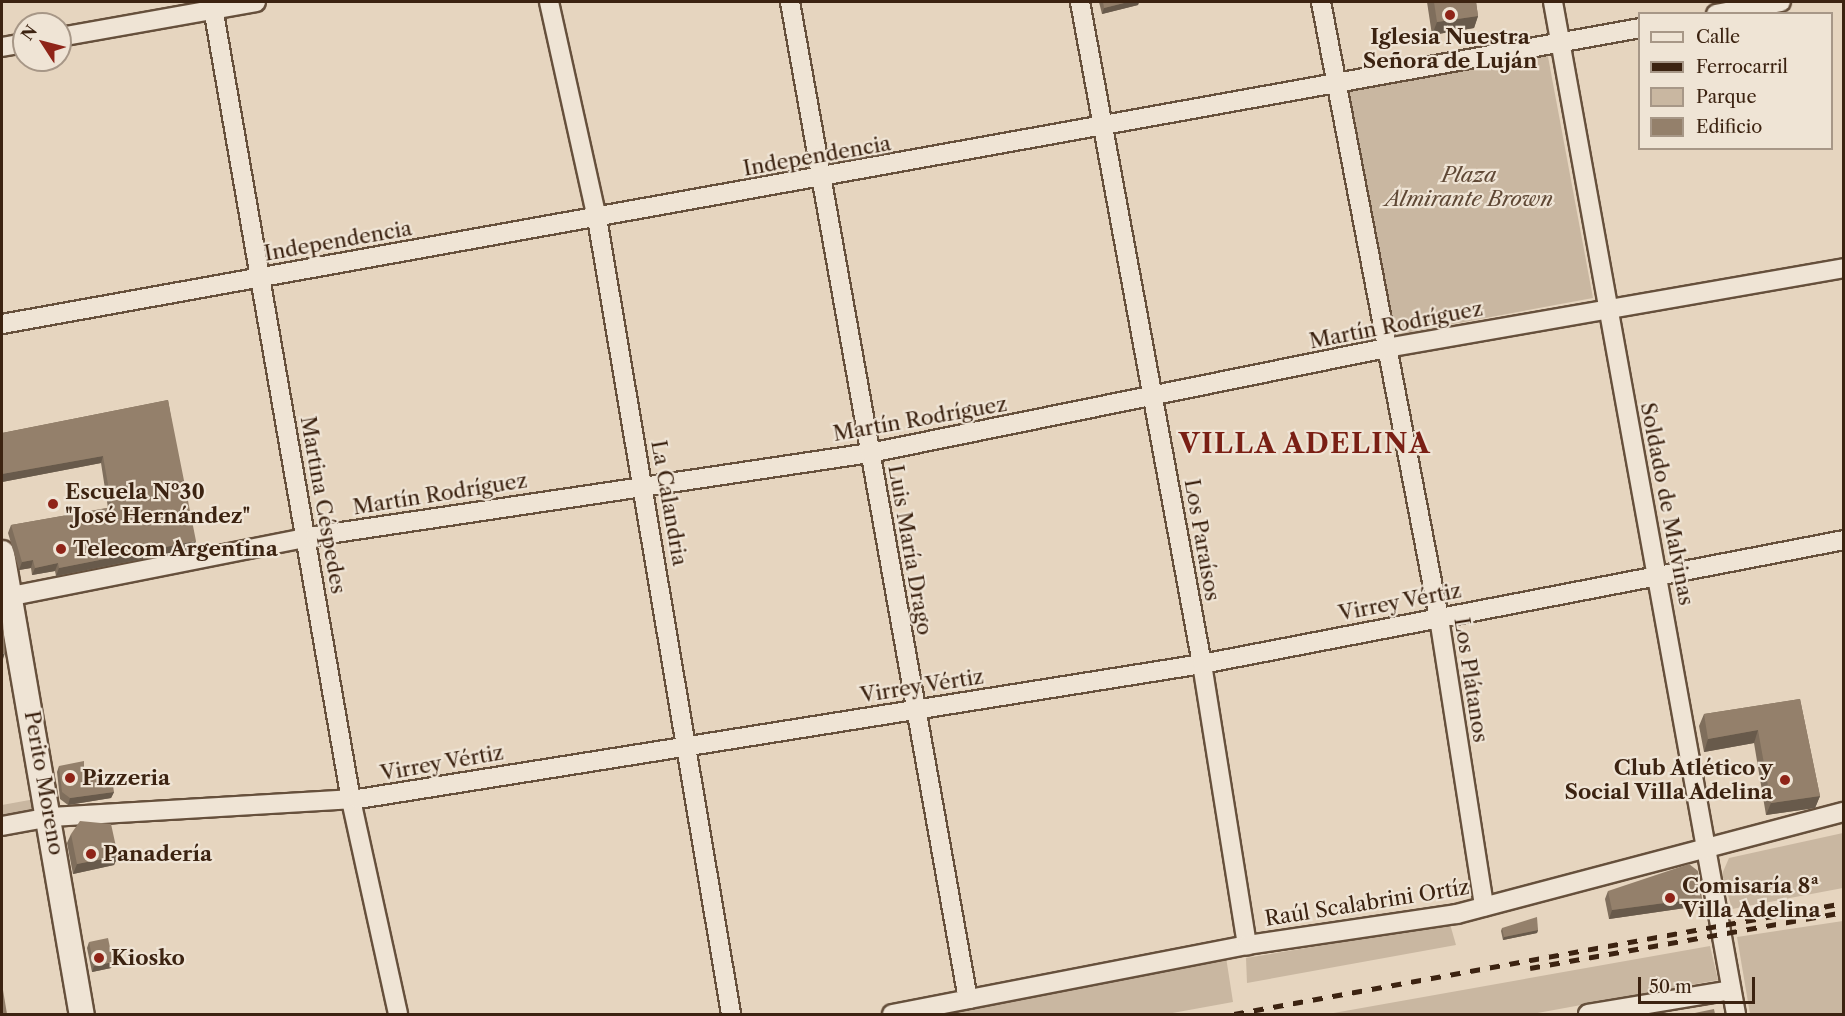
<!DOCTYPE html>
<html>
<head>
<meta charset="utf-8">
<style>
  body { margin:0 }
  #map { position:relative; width:1845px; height:1016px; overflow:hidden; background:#e6d5bf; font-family:"Libre Caslon Text",serif }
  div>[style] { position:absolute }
  .green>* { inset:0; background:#c9b7a1 }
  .roads { filter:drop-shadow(2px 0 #66503c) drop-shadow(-2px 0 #66503c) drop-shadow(0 2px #66503c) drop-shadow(0 -2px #66503c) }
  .street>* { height:18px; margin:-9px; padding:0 9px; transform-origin:9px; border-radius:9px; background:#efe4d5 }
  .secondary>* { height:24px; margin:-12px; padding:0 12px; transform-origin:12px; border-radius:12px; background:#efe4d5 }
  .rail>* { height:4.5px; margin-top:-2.25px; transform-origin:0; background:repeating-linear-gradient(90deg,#3c2311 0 10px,transparent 0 20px) }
  .wall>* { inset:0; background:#7f6e5c }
  .shaded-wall>* { inset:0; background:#685a4b }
  .building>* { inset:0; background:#94806b }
  .dots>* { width:16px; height:16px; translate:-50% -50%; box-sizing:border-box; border:3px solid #efe4d5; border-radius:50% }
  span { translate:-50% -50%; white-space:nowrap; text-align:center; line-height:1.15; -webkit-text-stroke:4.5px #efe4d5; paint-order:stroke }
  .poi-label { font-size:21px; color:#3c2311; font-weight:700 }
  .left { translate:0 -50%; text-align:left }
  .right { translate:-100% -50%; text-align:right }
  .street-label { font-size:21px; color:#3c2311 }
  .park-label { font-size:21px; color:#5f4835; font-style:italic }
  .district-label { font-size:27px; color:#7a1f14; font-weight:700; letter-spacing:1.5px }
  .frame { position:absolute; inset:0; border:3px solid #3c2311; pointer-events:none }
  .legend { position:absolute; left:1638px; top:12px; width:195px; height:138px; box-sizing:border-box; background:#efe4d5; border:2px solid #a79787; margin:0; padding:8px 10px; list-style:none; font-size:18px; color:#3c2311 }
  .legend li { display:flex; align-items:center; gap:12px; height:30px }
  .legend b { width:30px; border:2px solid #a79787 }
  .north { position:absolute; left:12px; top:12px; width:60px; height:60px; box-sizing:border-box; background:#efe4d5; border:2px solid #a79787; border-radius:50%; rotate:306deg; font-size:16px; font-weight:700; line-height:24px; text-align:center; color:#3c2311 }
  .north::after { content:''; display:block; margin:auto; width:21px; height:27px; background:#8f2418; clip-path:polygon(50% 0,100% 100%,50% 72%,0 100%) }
  .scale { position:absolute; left:1638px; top:977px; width:117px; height:27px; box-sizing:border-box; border:3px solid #3c2311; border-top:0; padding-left:8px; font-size:18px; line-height:21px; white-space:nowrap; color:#3c2311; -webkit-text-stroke:4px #efe4d5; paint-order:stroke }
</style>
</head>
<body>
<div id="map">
  <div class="green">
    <div style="clip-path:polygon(1546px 46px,1593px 298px,1394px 335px,1347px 84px)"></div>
    <div style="clip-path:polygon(35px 799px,37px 810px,2px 816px,2px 805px)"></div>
    <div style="clip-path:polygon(1843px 833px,1843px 888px,1732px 909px,1722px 874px,1729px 858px)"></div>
    <div style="clip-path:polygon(1843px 921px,1843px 1014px,1750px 1014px,1737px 937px)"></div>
    <div style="clip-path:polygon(1450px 924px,1456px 945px,1247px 983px,1246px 958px)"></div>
    <div style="clip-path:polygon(1710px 946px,1718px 980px,1532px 1014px,1328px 1014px)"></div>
    <div style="clip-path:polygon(1226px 957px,1233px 1002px,1167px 1014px,942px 1014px)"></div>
  </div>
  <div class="roads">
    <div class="street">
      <div style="left:212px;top:2px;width:810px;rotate:80.12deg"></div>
      <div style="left:351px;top:800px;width:219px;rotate:77.6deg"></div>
      <div style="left:549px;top:2px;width:221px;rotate:77.5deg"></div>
      <div style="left:597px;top:218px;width:807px;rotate:80.44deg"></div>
      <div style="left:790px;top:2px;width:1013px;rotate:79.88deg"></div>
      <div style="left:1080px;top:2px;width:673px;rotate:79.56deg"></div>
      <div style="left:1202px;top:664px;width:285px;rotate:80.9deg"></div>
      <div style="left:1321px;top:2px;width:627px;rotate:79.16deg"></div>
      <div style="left:1439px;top:618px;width:292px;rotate:81.1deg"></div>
      <div style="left:1553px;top:2px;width:1028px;rotate:79.75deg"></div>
      <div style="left:1716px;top:14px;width:66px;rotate:-10.5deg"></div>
      <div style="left:60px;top:37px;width:199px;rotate:-10.1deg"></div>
      <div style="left:2px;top:47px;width:22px;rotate:-10deg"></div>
      <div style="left:2px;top:324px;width:1665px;rotate:-10.24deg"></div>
      <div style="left:2px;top:598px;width:319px;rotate:-11.2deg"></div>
      <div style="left:315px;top:536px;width:561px;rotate:-8.51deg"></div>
      <div style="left:870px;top:453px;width:527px;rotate:-11.5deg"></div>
      <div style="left:1386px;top:348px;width:465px;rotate:-9.9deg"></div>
      <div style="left:2px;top:826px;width:50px;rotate:-10.4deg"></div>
      <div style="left:51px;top:817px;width:308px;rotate:-3.4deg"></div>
      <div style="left:358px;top:799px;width:855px;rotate:-9.09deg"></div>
      <div style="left:1202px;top:664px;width:654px;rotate:-10.93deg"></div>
      <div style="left:892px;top:1014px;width:362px;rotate:-11deg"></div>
      <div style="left:1247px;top:945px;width:212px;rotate:-8.4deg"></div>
      <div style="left:1457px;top:914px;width:400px;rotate:-14.8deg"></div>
      <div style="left:1588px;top:1014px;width:145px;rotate:-9.5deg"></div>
    </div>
    <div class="secondary">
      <div style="left:2px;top:553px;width:468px;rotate:80.2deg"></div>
    </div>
  </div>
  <div class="rail">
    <div style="left:1530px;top:968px;width:319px;rotate:-10.1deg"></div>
    <div style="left:1234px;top:1014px;width:620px;rotate:-10.31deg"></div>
  </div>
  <div class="wall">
    <div style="clip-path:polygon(1099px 2px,1139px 2px,1138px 5px,1102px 14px)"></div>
    <div style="clip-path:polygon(1427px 2px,1476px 2px,1478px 16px,1474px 28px,1432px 35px)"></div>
    <div style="clip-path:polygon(168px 400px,193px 549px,56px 576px,55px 571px,32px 575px,31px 568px,19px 570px,8px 533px,11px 525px,108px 508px,101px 463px,2px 482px,2px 433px)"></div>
    <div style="clip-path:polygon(1800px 699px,1820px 796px,1815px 808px,1766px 815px,1754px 743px,1704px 752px,1699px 726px,1704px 714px)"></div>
    <div style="clip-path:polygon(59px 766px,114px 792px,111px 798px,68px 805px,60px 799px,57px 772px)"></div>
    <div style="clip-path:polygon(71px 834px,118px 856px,114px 865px,73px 874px,67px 843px)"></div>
    <div style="clip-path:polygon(1608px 891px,1699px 906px,1609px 919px,1605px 899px)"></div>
    <div style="clip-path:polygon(1502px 928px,1538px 930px,1537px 933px,1503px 940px,1501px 931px)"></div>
    <div style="clip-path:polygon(89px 942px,113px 962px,111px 968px,92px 972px,87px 948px)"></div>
  </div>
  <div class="shaded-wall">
    <div style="clip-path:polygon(1128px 2px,1139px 2px,1138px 5px,1102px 14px,1104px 8px)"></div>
    <div style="clip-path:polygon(1478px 16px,1474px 28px,1432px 35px,1437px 22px)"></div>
    <div style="clip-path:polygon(103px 456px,101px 463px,2px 482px,2px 474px)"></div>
    <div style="clip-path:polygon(196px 541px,193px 549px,56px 576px,59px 568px)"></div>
    <div style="clip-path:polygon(33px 560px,31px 568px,19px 570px,22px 562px)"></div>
    <div style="clip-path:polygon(58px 563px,55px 571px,32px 575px,35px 568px)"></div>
    <div style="clip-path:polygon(5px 653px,2px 662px,2px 654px)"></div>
    <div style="clip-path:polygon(1758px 730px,1754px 743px,1704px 752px,1708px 739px)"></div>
    <div style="clip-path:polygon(114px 792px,111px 798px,68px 805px,70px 798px)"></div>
    <div style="clip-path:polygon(1820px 796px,1815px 808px,1766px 815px,1771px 803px)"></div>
    <div style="clip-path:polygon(118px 856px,114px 865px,73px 874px,77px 864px)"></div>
    <div style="clip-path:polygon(1702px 898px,1699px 906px,1609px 919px,1612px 910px)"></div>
    <div style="clip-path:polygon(1538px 930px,1537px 933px,1503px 940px,1504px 937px)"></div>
    <div style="clip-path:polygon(113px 962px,111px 968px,92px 972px,94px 966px)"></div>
  </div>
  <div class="building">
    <div style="clip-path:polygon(1103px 2px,1128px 2px,1104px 8px)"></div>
    <div style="clip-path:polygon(1434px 2px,1476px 2px,1478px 16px,1437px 22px)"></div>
    <div style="clip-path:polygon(168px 400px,196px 541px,59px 568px,58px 563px,35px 568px,33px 560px,22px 562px,11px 525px,112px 507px,103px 456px,2px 474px,2px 433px)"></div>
    <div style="clip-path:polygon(2px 606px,5px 653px,2px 654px)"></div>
    <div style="clip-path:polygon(1800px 699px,1820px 796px,1771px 803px,1758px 730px,1708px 739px,1704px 714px)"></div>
    <div style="clip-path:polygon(84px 761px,84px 777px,111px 773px,114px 792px,70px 798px,62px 792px,59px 766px)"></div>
    <div style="clip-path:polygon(80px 821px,111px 824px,118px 856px,77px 864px,71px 834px)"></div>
    <div style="clip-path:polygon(1689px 864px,1698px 871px,1702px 898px,1612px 910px,1608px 891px)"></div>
    <div style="clip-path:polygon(1537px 917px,1538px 930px,1504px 937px,1502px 928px)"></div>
    <div style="clip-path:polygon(108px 938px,113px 962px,94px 966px,89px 942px)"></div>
    <div style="clip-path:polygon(2px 984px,7px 1014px,2px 1014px)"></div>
    <div style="clip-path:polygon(1714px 1009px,1715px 1014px,1690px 1014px)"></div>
  </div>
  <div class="dots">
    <div style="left:1450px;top:15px;background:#8f2418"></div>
    <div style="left:53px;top:504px;background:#8f2418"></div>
    <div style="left:61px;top:549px;background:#8f2418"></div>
    <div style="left:70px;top:778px;background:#8f2418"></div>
    <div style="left:1785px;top:780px;background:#8f2418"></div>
    <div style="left:91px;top:854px;background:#8f2418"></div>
    <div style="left:1670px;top:898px;background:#8f2418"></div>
    <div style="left:99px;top:958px;background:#8f2418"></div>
  </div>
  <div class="poi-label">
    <span style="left:1450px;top:49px">Iglesia Nuestra<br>Señora de Luján</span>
    <span class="left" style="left:65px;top:504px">Escuela Nº30<br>"José Hernández"</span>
    <span class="left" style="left:73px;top:549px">Telecom Argentina</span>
    <span class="right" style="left:1773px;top:780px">Club Atlético y<br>Social Villa Adelina</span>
    <span class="left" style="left:82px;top:778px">Pizzeria</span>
    <span class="left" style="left:103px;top:854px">Panadería</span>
    <span class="left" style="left:1682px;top:898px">Comisaría 8ª<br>Villa Adelina</span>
    <span class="left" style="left:111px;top:958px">Kiosko</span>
  </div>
  <div class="street-label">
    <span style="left:817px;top:156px;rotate:-10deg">Independencia</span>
    <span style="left:338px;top:241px;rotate:-10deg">Independencia</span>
    <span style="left:1396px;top:325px;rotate:-11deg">Martín Rodríguez</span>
    <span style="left:920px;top:419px;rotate:-10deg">Martín Rodríguez</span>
    <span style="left:440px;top:494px;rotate:-9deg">Martín Rodríguez</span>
    <span style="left:669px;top:503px;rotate:80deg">La Calandria</span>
    <span style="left:1667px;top:504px;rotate:79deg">Soldado de Malvinas</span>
    <span style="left:323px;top:505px;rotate:80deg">Martina Céspedes</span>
    <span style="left:1202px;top:540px;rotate:80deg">Los Paraísos</span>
    <span style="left:910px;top:550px;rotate:80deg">Luis María Drago</span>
    <span style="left:1400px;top:602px;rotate:-11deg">Virrey Vértiz</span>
    <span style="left:1471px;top:680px;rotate:81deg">Los Plátanos</span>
    <span style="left:922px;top:686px;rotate:-9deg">Virrey Vértiz</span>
    <span style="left:442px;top:763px;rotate:-10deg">Virrey Vértiz</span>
    <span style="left:44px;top:783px;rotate:80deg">Perito Moreno</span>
    <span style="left:1367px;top:903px;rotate:-9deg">Raúl Scalabrini Ortíz</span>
  </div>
  <div class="park-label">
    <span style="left:1469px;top:187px">Plaza<br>Almirante Brown</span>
  </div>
  <div class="district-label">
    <span style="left:1305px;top:444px">VILLA ADELINA</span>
  </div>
  <div class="frame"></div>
  <ul class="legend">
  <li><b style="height:8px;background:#efe4d5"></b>Calle</li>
  <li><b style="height:8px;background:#3c2311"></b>Ferrocarril</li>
  <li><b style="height:16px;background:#c9b7a1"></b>Parque</li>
  <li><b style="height:16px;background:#94806b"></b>Edificio</li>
  </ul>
  <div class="north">N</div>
  <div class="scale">50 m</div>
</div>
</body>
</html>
